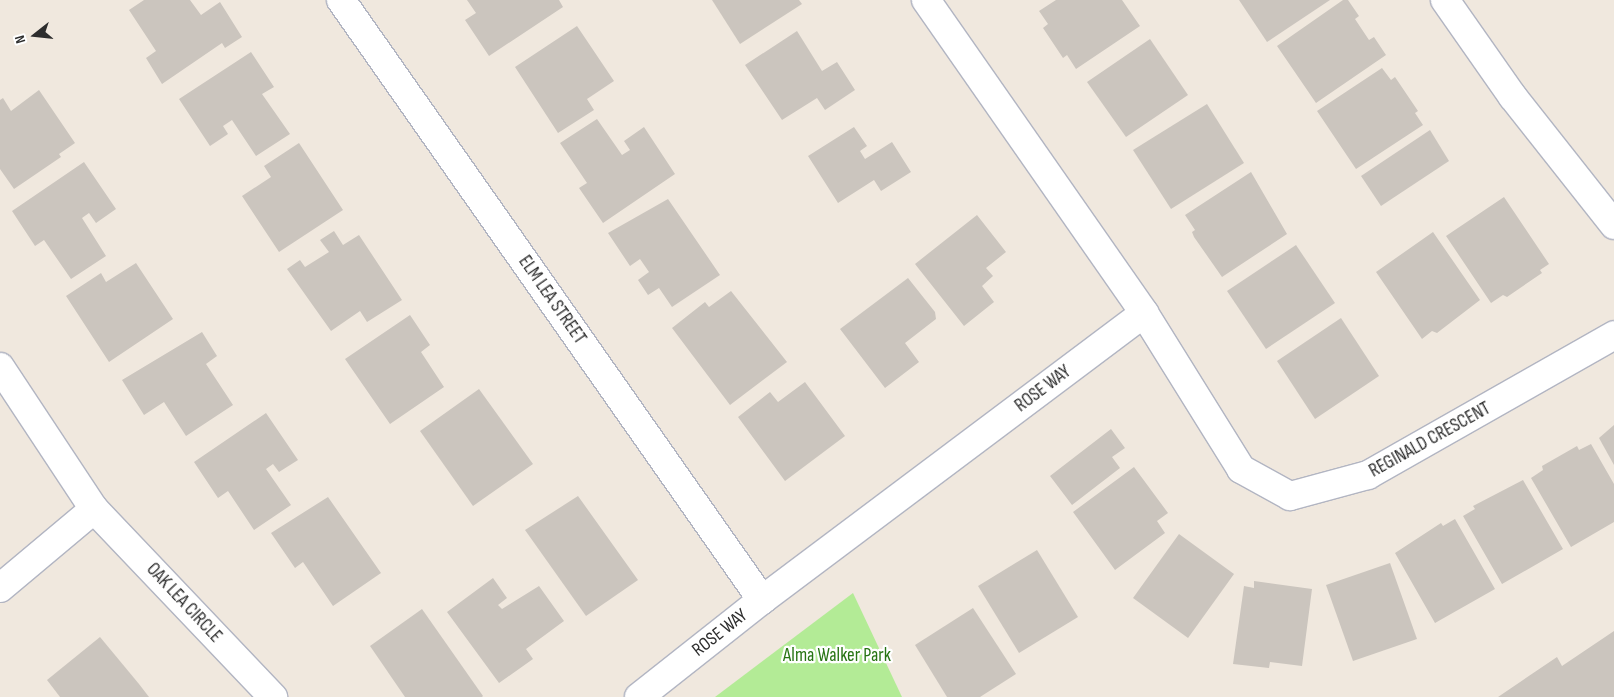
<!DOCTYPE html>
<html>
<head>
<meta charset="utf-8">
<style>
  body { margin:0 }
  #map { position:relative; width:1614px; height:697px; overflow:hidden; background:#f0e8de; font-family:"Sofia Sans Condensed",sans-serif }
  div>[style] { position:absolute }
  .green>* { inset:0; background:#b3eb96 }
  .building>* { inset:0; background:#cbc5be }
  .roads { filter:drop-shadow(1px 0 #b2b5c2) drop-shadow(-1px 0 #b2b5c2) drop-shadow(0 1px #b2b5c2) drop-shadow(0 -1px #b2b5c2) }
  .minor>* { height:28px; margin:-14px; padding:0 14px; transform-origin:14px; border-radius:14px; background:#fff }
  span { translate:-50% -50%; white-space:nowrap; text-align:center; line-height:1.15; -webkit-text-stroke:4.5px #fff; paint-order:stroke }
  .street-label { font-size:19px; color:#2d2d2d }
  .park-label { font-size:19px; color:#277413 }
  .north { position:absolute; left:10px; top:10px; width:50px; height:50px; -webkit-text-stroke:4px #fff; paint-order:stroke; rotate:254deg; font-size:14px; font-weight:700; line-height:20px; text-align:center; color:#2d2d2d }
  .north::after { content:''; display:block; margin:auto; width:18px; height:22px; background:#2d2d2d; clip-path:polygon(50% 0,100% 100%,50% 72%,0 100%) }
</style>
</head>
<body>
<div id="map">
  <div class="green">
    <div style="clip-path:polygon(853px 593px,902px 697px,715px 697px)"></div>
  </div>
  <div class="building">
    <div style="clip-path:polygon(144px 0,190px 0,201px 15px,220px 2px,242px 37px,225px 48px,222px 43px,162px 84px,146px 58px,156px 51px,129px 10px)"></div>
    <div style="clip-path:polygon(467px 0,559px 0,563px 7px,489px 56px,465px 20px,476px 13px)"></div>
    <div style="clip-path:polygon(712px 0,799px 0,802px 4px,740px 44px)"></div>
    <div style="clip-path:polygon(1056px 0,1122px 0,1140px 26px,1076px 69px,1067px 55px,1063px 58px,1043px 28px,1048px 24px,1039px 11px)"></div>
    <div style="clip-path:polygon(1239px 0,1330px 0,1267px 42px)"></div>
    <div style="clip-path:polygon(1343px 0,1348px 0,1359px 16px,1355px 19px,1369px 40px,1374px 37px,1386px 55px,1316px 103px,1277px 46px)"></div>
    <div style="clip-path:polygon(577px 26px,614px 81px,587px 99px,594px 110px,558px 133px,515px 67px)"></div>
    <div style="clip-path:polygon(797px 31px,822px 71px,837px 62px,855px 90px,825px 110px,817px 98px,782px 120px,745px 65px)"></div>
    <div style="clip-path:polygon(1150px 39px,1188px 95px,1126px 137px,1087px 82px)"></div>
    <div style="clip-path:polygon(251px 52px,274px 87px,262px 94px,290px 134px,256px 156px,232px 120px,223px 126px,228px 134px,210px 146px,179px 99px)"></div>
    <div style="clip-path:polygon(1382px 68px,1391px 80px,1395px 77px,1418px 111px,1415px 113px,1423px 125px,1356px 169px,1317px 111px)"></div>
    <div style="clip-path:polygon(39px 90px,75px 143px,59px 154px,61px 157px,14px 189px,0 169px,0 100px,3px 98px,11px 111px)"></div>
    <div style="clip-path:polygon(1207px 104px,1244px 163px,1171px 209px,1133px 150px)"></div>
    <div style="clip-path:polygon(597px 119px,622px 155px,630px 150px,624px 141px,644px 127px,675px 174px,603px 223px,579px 188px,587px 183px,560px 143px)"></div>
    <div style="clip-path:polygon(854px 127px,867px 146px,860px 151px,865px 159px,892px 142px,911px 172px,881px 191px,874px 180px,838px 203px,808px 156px)"></div>
    <div style="clip-path:polygon(1430px 130px,1449px 161px,1381px 206px,1361px 176px)"></div>
    <div style="clip-path:polygon(299px 143px,343px 210px,279px 252px,242px 196px,271px 177px,264px 166px)"></div>
    <div style="clip-path:polygon(84px 162px,116px 209px,96px 223px,89px 213px,82px 218px,106px 256px,71px 279px,44px 240px,35px 246px,12px 211px)"></div>
    <div style="clip-path:polygon(1251px 172px,1287px 234px,1222px 277px,1194px 237px,1192px 232px,1195px 230px,1185px 215px)"></div>
    <div style="clip-path:polygon(1504px 197px,1549px 264px,1540px 270px,1542px 273px,1507px 297px,1503px 295px,1491px 303px,1446px 236px)"></div>
    <div style="clip-path:polygon(668px 199px,720px 275px,672px 307px,659px 288px,648px 295px,638px 280px,649px 272px,640px 259px,630px 266px,608px 233px)"></div>
    <div style="clip-path:polygon(977px 215px,1006px 252px,986px 268px,993px 276px,982px 286px,994px 302px,964px 326px,915px 264px)"></div>
    <div style="clip-path:polygon(334px 231px,343px 245px,359px 235px,402px 300px,367px 322px,360px 311px,331px 331px,287px 269px,300px 260px,305px 267px,329px 252px,320px 240px)"></div>
    <div style="clip-path:polygon(1433px 232px,1480px 300px,1437px 333px,1432px 331px,1422px 339px,1376px 272px)"></div>
    <div style="clip-path:polygon(1296px 245px,1335px 303px,1266px 349px,1227px 291px)"></div>
    <div style="clip-path:polygon(136px 263px,173px 319px,109px 362px,66px 296px,101px 273px,106px 282px)"></div>
    <div style="clip-path:polygon(908px 278px,935px 312px,936px 319px,905px 343px,919px 362px,885px 388px,840px 329px)"></div>
    <div style="clip-path:polygon(731px 291px,787px 362px,730px 405px,672px 328px,705px 302px,709px 307px)"></div>
    <div style="clip-path:polygon(410px 315px,430px 345px,421px 352px,444px 387px,390px 424px,345px 359px)"></div>
    <div style="clip-path:polygon(1341px 318px,1379px 376px,1315px 419px,1277px 361px)"></div>
    <div style="clip-path:polygon(202px 332px,217px 356px,206px 364px,233px 405px,186px 436px,164px 402px,144px 415px,122px 380px)"></div>
    <div style="clip-path:polygon(805px 382px,845px 436px,785px 481px,738px 417px,770px 392px,778px 402px)"></div>
    <div style="clip-path:polygon(479px 389px,533px 464px,473px 506px,420px 431px)"></div>
    <div style="clip-path:polygon(266px 413px,298px 460px,279px 472px,273px 464px,266px 469px,291px 505px,254px 530px,228px 491px,218px 498px,194px 462px)"></div>
    <div style="clip-path:polygon(1614px 425px,1614px 465px,1599px 438px)"></div>
    <div style="clip-path:polygon(1111px 429px,1125px 448px,1112px 457px,1120px 468px,1072px 505px,1050px 476px)"></div>
    <div style="clip-path:polygon(1591px 444px,1614px 484px,1614px 522px,1571px 547px,1531px 478px,1543px 470px,1542px 466px,1577px 446px,1579px 450px)"></div>
    <div style="clip-path:polygon(1134px 467px,1168px 513px,1157px 521px,1165px 533px,1115px 570px,1073px 512px)"></div>
    <div style="clip-path:polygon(1523px 480px,1563px 549px,1502px 584px,1463px 516px,1475px 509px,1473px 506px)"></div>
    <div style="clip-path:polygon(578px 496px,638px 580px,586px 616px,525px 530px)"></div>
    <div style="clip-path:polygon(328px 497px,381px 573px,333px 606px,303px 562px,295px 568px,271px 533px)"></div>
    <div style="clip-path:polygon(1455px 519px,1495px 589px,1435px 623px,1395px 553px,1441px 523px,1443px 526px)"></div>
    <div style="clip-path:polygon(1179px 534px,1234px 574px,1188px 638px,1133px 598px)"></div>
    <div style="clip-path:polygon(1037px 550px,1078px 617px,1019px 653px,978px 586px)"></div>
    <div style="clip-path:polygon(1390px 563px,1417px 639px,1353px 661px,1326px 585px)"></div>
    <div style="clip-path:polygon(493px 578px,507px 598px,498px 605px,502px 609px,539px 586px,564px 621px,526px 649px,533px 659px,499px 683px,447px 612px)"></div>
    <div style="clip-path:polygon(1254px 581px,1312px 589px,1302px 666px,1270px 662px,1269px 668px,1233px 664px,1244px 586px,1254px 588px)"></div>
    <div style="clip-path:polygon(973px 608px,1016px 674px,980px 697px,947px 697px,915px 645px)"></div>
    <div style="clip-path:polygon(422px 609px,483px 696px,482px 697px,405px 697px,370px 646px)"></div>
    <div style="clip-path:polygon(1614px 631px,1614px 697px,1498px 697px,1557px 657px,1562px 666px)"></div>
    <div style="clip-path:polygon(100px 637px,139px 684px,149px 697px,60px 697px,47px 680px)"></div>
  </div>
  <div class="roads">
    <div class="minor">
      <div style="left:341px;top:0;width:733px;rotate:54.94deg"></div>
      <div style="left:926px;top:0;width:381px;rotate:55.1deg"></div>
      <div style="left:1144px;top:313px;width:184px;rotate:58.1deg"></div>
      <div style="left:1241px;top:469px;width:56px;rotate:28.9deg"></div>
      <div style="left:1290px;top:496px;width:81px;rotate:-15.1deg"></div>
      <div style="left:1368px;top:475px;width:283px;rotate:-29.6deg"></div>
      <div style="left:1445px;top:0;width:118px;rotate:55deg"></div>
      <div style="left:1513px;top:97px;width:163px;rotate:51.7deg"></div>
      <div style="left:0;top:367px;width:170px;rotate:56.5deg"></div>
      <div style="left:94px;top:509px;width:260px;rotate:46.4deg"></div>
      <div style="left:0;top:588px;width:123px;rotate:-40deg"></div>
      <div style="left:639px;top:697px;width:157px;rotate:-38.3deg"></div>
      <div style="left:762px;top:600px;width:478px;rotate:-36.9deg"></div>
    </div>
  </div>
  <div class="street-label">
    <span style="left:552px;top:300px;rotate:55deg">ELM LEA STREET</span>
    <span style="left:1043px;top:389px;rotate:-37deg">ROSE WAY</span>
    <span style="left:1430px;top:440px;rotate:-29deg">REGINALD CRESCENT</span>
    <span style="left:184px;top:603px;rotate:47deg">OAK LEA CIRCLE</span>
    <span style="left:720px;top:633px;rotate:-38deg">ROSE WAY</span>
  </div>
  <div class="park-label">
    <span style="left:837px;top:656px">Alma Walker Park</span>
  </div>
  <div class="north">N</div>
</div>
</body>
</html>
